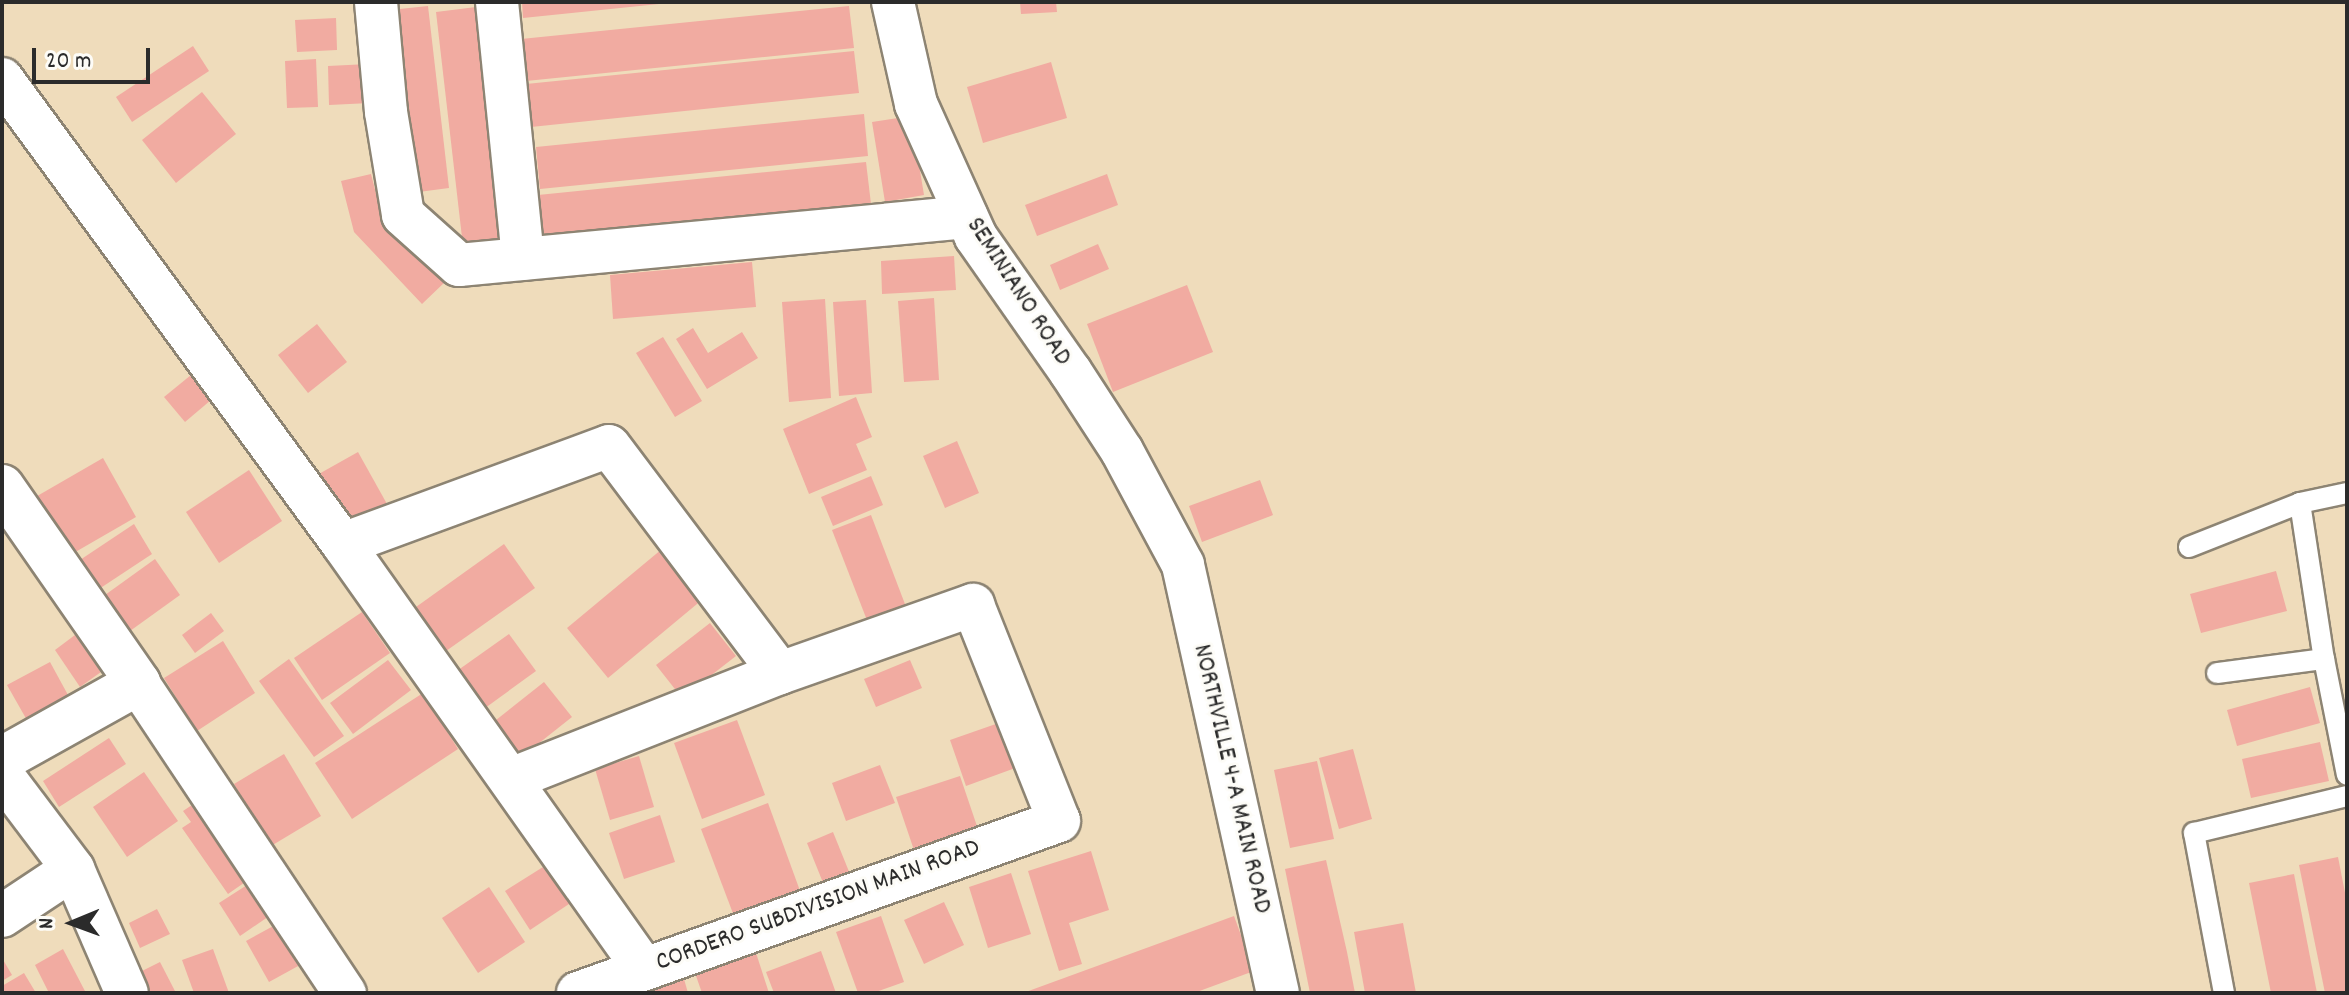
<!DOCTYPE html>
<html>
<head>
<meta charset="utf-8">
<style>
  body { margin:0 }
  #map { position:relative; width:2349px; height:995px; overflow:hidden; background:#efdcbb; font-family:Dekko,sans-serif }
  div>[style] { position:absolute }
  .building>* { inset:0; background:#f1aba1 }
  .roads { filter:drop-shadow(2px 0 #8d8473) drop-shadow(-2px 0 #8d8473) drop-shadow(0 2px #8d8473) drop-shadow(0 -2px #8d8473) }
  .lane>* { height:20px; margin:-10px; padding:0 10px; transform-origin:10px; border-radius:10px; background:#fff }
  .street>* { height:42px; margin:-21px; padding:0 21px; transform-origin:21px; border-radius:21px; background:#fff }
  .secondary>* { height:44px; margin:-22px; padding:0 22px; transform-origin:22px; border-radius:22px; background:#fff }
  span { translate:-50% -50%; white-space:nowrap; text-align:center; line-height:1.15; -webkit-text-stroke:6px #fdfcf7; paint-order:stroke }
  .street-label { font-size:26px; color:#2b2b2b }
  .frame { position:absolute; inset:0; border:4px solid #2b2b2b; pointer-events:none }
  .north { position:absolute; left:32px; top:883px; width:80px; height:80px; -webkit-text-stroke:6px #fdfcf7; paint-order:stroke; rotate:269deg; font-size:22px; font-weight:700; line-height:32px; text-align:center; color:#2b2b2b }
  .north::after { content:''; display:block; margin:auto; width:28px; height:36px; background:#2b2b2b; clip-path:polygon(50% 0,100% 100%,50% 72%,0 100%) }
  .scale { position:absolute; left:32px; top:48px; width:118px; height:36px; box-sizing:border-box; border:4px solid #2b2b2b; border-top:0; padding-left:10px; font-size:24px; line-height:28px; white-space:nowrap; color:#2b2b2b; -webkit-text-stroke:6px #fdfcf7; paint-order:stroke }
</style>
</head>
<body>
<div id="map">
  <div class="building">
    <div style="clip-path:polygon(522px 2px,658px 2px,659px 4px,523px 18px)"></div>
    <div style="clip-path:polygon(1020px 2px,1056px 2px,1057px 12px,1021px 14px)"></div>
    <div style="clip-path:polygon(428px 6px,449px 188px,411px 193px,390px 10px)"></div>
    <div style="clip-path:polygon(849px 6px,854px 48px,526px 81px,521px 39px)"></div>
    <div style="clip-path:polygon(476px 7px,502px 242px,463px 246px,436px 12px)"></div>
    <div style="clip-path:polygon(336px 18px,337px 50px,297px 52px,295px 20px)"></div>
    <div style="clip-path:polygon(193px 46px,209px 71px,132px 122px,116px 97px)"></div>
    <div style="clip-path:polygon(854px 51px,859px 93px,531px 127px,526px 84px)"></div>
    <div style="clip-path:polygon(316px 59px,318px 107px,287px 108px,285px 61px)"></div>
    <div style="clip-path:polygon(1051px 62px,1067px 118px,983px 143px,967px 87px)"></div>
    <div style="clip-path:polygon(368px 64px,370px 103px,329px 105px,328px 66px)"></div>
    <div style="clip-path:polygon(202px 92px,236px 134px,176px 183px,142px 140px)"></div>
    <div style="clip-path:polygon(864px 114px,868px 156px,540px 189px,536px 147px)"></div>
    <div style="clip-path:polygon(911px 116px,924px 195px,885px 202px,872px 122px)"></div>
    <div style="clip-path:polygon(866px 162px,871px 204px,543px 237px,538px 195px)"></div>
    <div style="clip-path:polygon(371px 174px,381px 213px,446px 281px,422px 304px,354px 232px,341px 181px)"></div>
    <div style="clip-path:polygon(1107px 174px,1118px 205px,1037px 236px,1025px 205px)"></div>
    <div style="clip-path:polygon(1098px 244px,1109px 269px,1060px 290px,1050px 265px)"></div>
    <div style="clip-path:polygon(954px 256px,956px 290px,882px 294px,881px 261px)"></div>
    <div style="clip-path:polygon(752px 262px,756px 307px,613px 319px,610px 275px)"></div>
    <div style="clip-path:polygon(1187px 285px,1213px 352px,1113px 392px,1087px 324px)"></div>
    <div style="clip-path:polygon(934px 298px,939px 380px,904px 382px,898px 301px)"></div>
    <div style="clip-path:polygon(825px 299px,831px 398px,789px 402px,782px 302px)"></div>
    <div style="clip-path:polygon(866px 300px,872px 393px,839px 396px,833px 302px)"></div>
    <div style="clip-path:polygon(317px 324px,347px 362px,308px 393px,278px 355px)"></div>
    <div style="clip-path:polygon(693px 328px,708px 353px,742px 332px,758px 358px,707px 389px,676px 339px)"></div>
    <div style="clip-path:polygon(663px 337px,702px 401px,675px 417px,636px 353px)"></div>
    <div style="clip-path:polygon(191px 375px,211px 400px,185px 422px,164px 397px)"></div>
    <div style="clip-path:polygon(856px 397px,872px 437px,856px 444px,867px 470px,809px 494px,783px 429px)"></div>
    <div style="clip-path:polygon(957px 441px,979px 493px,945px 508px,923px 456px)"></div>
    <div style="clip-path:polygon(358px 452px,387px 504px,346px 527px,317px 475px)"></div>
    <div style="clip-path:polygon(103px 458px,136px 517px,65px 558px,32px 499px)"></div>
    <div style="clip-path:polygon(249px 470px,282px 521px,219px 563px,186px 512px)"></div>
    <div style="clip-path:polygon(871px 476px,883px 505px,833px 526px,821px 497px)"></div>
    <div style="clip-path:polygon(1260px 480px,1273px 515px,1202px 542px,1189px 506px)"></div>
    <div style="clip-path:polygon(871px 515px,908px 612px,870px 628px,832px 530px)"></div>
    <div style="clip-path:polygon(134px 524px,152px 554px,96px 591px,77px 562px)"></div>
    <div style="clip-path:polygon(504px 544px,535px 588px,439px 656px,409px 612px)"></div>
    <div style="clip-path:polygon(662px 549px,703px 599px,608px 678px,567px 628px)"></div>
    <div style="clip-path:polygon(155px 559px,180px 595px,130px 631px,105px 595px)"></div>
    <div style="clip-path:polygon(2276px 571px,2287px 611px,2201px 633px,2190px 594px)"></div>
    <div style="clip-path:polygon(362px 612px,390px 653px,322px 700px,294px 658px)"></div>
    <div style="clip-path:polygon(211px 613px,224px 631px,195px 653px,182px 635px)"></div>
    <div style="clip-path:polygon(710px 623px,736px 656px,682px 698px,656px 665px)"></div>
    <div style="clip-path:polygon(509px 634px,536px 671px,481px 711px,454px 673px)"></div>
    <div style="clip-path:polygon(75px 635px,101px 672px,80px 687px,55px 650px)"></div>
    <div style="clip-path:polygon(223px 641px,255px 693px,197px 731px,164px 678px)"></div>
    <div style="clip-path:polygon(289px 659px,344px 736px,314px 757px,259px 681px)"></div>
    <div style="clip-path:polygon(388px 660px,411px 690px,353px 734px,330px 703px)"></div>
    <div style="clip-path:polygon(910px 660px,922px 688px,876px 707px,864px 679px)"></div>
    <div style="clip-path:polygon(50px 662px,74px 706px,32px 729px,7px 685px)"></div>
    <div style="clip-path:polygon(544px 682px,572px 717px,519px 759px,491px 724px)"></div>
    <div style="clip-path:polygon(2310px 687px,2320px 723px,2237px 746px,2227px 710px)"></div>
    <div style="clip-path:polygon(423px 693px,458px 749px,352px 819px,315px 763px)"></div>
    <div style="clip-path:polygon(1013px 718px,1029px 763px,966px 786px,950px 740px)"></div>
    <div style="clip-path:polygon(737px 720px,765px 795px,702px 819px,674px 743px)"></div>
    <div style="clip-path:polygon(109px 738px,126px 764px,59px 807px,43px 781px)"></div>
    <div style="clip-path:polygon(2320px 742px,2329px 781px,2251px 798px,2242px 759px)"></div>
    <div style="clip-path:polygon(1353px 749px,1372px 819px,1339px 829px,1319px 758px)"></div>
    <div style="clip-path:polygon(284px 754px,321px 816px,271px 846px,234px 784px)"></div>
    <div style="clip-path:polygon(639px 756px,654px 807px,610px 820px,595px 769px)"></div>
    <div style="clip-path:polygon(1317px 761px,1334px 839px,1290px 848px,1274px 770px)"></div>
    <div style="clip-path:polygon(880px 765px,895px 803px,846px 821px,832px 783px)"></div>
    <div style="clip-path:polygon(144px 772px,178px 821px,127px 857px,93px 807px)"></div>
    <div style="clip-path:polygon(960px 776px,980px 835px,916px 856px,896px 797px)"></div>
    <div style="clip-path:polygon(204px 797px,258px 873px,228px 894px,182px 828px,191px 822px,183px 811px)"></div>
    <div style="clip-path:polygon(768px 803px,803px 899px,737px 924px,701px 829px)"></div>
    <div style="clip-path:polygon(660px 815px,675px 862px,624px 879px,609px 833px)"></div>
    <div style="clip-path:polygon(833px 832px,852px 879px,826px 890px,807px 843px)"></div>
    <div style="clip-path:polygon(1091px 851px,1109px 910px,1069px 923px,1082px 964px,1059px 971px,1028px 871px)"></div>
    <div style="clip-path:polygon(2338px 857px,2347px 903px,2347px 993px,2325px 993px,2299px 865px)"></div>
    <div style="clip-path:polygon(1326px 860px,1347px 952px,1355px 993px,1310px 993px,1285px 869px)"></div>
    <div style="clip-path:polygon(551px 862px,575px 900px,530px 930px,505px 891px)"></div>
    <div style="clip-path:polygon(1011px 873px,1031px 934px,988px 948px,969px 887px)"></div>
    <div style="clip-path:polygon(2294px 874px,2317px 993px,2271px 993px,2249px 883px)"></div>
    <div style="clip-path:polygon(258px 878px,278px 910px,240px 936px,219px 903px)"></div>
    <div style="clip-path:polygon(489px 887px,525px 942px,478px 973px,442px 918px)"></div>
    <div style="clip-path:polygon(944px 902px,964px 945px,924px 964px,904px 920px)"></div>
    <div style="clip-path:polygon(157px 909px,170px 934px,140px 948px,129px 923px)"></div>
    <div style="clip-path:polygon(881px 916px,904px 982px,873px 993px,858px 993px,836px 932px)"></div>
    <div style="clip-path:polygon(1234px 916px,1254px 971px,1194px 993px,1023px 993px)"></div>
    <div style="clip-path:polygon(1403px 923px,1416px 993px,1365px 993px,1354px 932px)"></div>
    <div style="clip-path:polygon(277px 924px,300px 965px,269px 982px,246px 941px)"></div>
    <div style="clip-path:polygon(63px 949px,86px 993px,49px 993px,35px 965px)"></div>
    <div style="clip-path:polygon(213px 949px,229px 993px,194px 993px,182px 960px)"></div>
    <div style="clip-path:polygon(821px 951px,836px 993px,774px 993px,766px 972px)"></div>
    <div style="clip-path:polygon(756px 953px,769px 993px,702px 993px,695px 973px)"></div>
    <div style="clip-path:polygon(2px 958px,12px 975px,2px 981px)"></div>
    <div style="clip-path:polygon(160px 962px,176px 993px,143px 993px,134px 975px)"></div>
    <div style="clip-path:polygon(24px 973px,36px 993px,2px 993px,2px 986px)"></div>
    <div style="clip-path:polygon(684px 979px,688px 993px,641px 993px,641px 992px)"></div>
  </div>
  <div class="roads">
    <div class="lane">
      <div style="left:2300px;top:503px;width:158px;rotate:81.3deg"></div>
      <div style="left:2324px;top:659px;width:118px;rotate:78.8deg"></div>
      <div style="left:2189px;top:547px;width:119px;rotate:-21.6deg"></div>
      <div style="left:2300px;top:503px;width:48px;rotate:-12deg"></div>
      <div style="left:2217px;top:673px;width:108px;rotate:-7.5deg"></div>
      <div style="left:2224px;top:993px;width:163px;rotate:-100.6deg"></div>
      <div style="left:2194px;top:833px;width:157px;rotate:-13.6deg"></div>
    </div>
    <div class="street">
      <div style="left:376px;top:2px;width:110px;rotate:84.8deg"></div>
      <div style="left:386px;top:112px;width:104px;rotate:80.6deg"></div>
      <div style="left:403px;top:215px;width:75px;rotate:41.8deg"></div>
      <div style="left:459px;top:265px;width:510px;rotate:-5.4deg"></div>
      <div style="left:497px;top:2px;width:258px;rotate:84.2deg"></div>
      <div style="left:893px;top:2px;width:105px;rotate:77.3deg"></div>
      <div style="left:916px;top:104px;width:146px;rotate:65.7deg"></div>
      <div style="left:976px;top:237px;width:164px;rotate:55deg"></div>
      <div style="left:1070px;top:371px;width:95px;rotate:57deg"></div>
      <div style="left:1122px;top:451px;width:129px;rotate:61.8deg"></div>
      <div style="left:1183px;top:565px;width:438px;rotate:77.5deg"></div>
      <div style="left:2px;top:79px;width:577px;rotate:53.75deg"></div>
      <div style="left:343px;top:544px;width:521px;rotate:54.69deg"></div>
      <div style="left:343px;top:544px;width:283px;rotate:-20.2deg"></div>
      <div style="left:609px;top:446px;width:284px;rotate:53deg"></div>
      <div style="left:138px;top:683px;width:373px;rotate:56.3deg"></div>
      <div style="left:2px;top:775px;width:118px;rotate:52.9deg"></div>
      <div style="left:73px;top:869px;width:135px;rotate:66.5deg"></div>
      <div style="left:511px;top:779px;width:289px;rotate:-21.5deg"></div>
      <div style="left:780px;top:673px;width:205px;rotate:-19.4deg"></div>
      <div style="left:973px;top:605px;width:232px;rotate:68.3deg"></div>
      <div style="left:1059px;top:821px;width:511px;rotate:160.32deg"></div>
      <div style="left:2px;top:916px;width:85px;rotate:-33.5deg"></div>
    </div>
    <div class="secondary">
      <div style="left:2px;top:487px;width:239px;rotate:55.2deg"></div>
      <div style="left:138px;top:683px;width:156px;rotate:150.8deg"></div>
    </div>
  </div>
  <div class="street-label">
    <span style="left:1018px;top:292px;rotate:57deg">SEMINIANO ROAD</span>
    <span style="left:1231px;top:779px;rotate:77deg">NORTHVILLE 4-A MAIN ROAD</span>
    <span style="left:818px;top:906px;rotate:-20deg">CORDERO SUBDIVISION MAIN ROAD</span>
  </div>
  <div class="frame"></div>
  <div class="north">N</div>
  <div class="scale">20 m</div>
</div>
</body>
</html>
